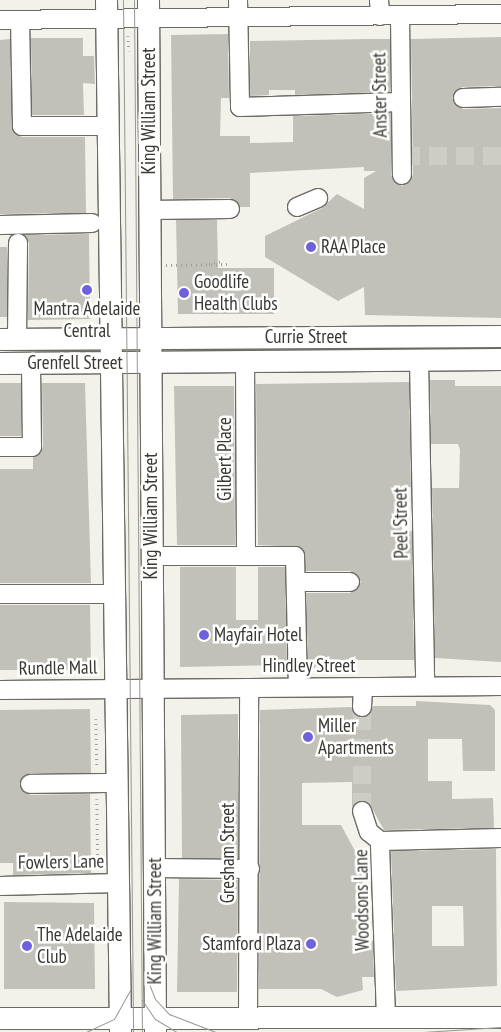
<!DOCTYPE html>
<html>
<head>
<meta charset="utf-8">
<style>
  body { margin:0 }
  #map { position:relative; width:501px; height:1032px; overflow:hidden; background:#f2f2ea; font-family:"PT Sans Narrow",sans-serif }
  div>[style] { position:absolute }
  .building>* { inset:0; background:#c2c1b9 }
  .minor-tunnel>* { height:18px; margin-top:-9px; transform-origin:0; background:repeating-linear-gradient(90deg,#cdcdc6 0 18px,transparent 0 27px) }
  .path>* { height:2.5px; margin-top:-1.25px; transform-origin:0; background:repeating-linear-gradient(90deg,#a0a099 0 1px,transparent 0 5px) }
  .roads { filter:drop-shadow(1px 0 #6b6a63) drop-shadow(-1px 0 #6b6a63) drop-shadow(0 1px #6b6a63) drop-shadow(0 -1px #6b6a63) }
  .minor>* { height:18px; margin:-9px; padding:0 9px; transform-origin:9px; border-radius:9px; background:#fff }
  .major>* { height:21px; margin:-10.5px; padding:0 10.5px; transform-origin:10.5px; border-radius:10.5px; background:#fff }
  .tram>* { height:1px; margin:-0.5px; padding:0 0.5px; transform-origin:0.5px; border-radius:0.5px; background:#979791 }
  .dots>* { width:14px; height:14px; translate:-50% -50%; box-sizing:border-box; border:2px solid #fffffe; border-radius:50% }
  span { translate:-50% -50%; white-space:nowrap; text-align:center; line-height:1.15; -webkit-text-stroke:5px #fffffe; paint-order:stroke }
  .street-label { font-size:19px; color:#383834 }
  .poi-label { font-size:19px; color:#383834 }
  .left { translate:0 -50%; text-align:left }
  .right { translate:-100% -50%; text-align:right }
</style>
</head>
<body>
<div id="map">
  <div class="building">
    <div style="clip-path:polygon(228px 34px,229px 98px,221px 98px,220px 136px,250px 136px,250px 143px,293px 142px,293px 116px,391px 113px,391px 175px,402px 186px,413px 175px,411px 39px,501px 37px,501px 86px,462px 87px,452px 98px,463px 109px,501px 108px,501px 318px,365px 315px,364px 287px,338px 301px,265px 257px,265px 236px,322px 208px,337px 194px,364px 209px,364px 178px,376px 171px,364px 171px,364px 167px,250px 173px,250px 207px,240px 207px,230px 198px,173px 199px,171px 35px)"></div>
    <div style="clip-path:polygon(31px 38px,83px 38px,83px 56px,94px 56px,95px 84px,83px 83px,84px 115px,32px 115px)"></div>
    <div style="clip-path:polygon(10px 39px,13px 131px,22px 137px,85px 137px,86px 213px,0 214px,0 40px)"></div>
    <div style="clip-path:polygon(367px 39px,390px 39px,390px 92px,295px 95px,295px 90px,269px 90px,269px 95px,250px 96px,250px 41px)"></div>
    <div style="clip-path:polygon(176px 220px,217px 220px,218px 268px,274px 268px,274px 314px,178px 314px)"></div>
    <div style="clip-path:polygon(89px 234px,90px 319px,28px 320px,29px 243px,25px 235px)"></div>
    <div style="clip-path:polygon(0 247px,7px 247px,7px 317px,0 317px)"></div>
    <div style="clip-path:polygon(430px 380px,455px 380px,455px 386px,501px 386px,501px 662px,435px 658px,432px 488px,459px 488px,460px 450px,458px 444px,431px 444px)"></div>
    <div style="clip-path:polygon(409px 382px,411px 487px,401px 487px,402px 531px,412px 531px,414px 660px,325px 660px,325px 668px,308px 668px,306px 593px,350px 593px,361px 582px,350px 571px,306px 571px,300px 547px,258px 545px,256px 384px)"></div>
    <div style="clip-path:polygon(0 383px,21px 383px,21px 436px,0 436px)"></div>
    <div style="clip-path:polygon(42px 383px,85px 383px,91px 583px,0 583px,0 469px,33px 469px,33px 457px,43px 447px)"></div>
    <div style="clip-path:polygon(174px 386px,234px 386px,235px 545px,177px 545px)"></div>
    <div style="clip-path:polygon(180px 567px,236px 567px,236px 620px,258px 620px,258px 567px,285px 567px,287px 665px,180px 667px)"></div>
    <div style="clip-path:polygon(0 605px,90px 605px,91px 666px,88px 670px,0 670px)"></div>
    <div style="clip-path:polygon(416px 701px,490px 705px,495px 710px,495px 771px,463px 771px,462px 739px,428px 739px,428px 781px,452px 781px,452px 799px,493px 798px,494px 828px,384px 830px,369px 803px,359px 801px,352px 807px,352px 782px,302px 783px,302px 825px,341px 825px,362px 864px,362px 941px,373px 941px,374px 977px,362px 977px,363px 990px,337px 997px,321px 989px,259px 989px,260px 710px,351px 707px,362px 718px,373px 706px,416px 706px)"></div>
    <div style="clip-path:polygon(90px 709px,91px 773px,30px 773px,19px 784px,30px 795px,90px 794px,91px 873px,13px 875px,13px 863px,0 863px,0 710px)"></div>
    <div style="clip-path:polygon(238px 714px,238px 858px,182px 858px,181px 715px)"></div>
    <div style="clip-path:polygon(evenodd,496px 849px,497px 986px,396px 991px,391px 851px,496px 849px,432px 906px,463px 906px,464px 946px,432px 946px,432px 906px)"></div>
    <div style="clip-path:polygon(179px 879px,238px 880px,237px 992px,177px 992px)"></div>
    <div style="clip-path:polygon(4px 902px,94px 903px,95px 989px,4px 989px)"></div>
  </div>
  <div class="minor-tunnel">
    <div style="left:402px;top:156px;width:99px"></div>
    <div style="left:362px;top:811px;width:104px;rotate:-90deg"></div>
  </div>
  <div class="path">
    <div style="left:128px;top:36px;width:15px;rotate:86deg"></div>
    <div style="left:209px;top:264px;width:12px;rotate:-14deg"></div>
    <div style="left:166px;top:265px;width:65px;rotate:-0.9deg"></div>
    <div style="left:96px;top:719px;width:49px;rotate:88.8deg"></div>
    <div style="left:97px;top:799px;width:64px;rotate:89.1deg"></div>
  </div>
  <div class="roads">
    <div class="minor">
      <div style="left:238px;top:0;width:107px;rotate:88.9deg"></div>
      <div style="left:240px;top:107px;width:161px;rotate:-1.8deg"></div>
      <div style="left:379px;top:0;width:16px;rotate:86deg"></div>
      <div style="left:400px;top:16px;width:159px;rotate:89.3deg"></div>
      <div style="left:0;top:20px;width:501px;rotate:-0.69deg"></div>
      <div style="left:20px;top:20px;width:106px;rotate:88.9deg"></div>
      <div style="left:22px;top:126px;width:85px"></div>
      <div style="left:463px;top:98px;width:38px;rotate:-2deg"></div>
      <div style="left:297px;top:207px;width:23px;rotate:-23deg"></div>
      <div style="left:149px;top:210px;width:81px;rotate:-0.7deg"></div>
      <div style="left:0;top:225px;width:92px;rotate:-1.2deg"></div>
      <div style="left:17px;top:339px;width:96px;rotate:-89.4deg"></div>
      <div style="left:419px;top:360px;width:326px;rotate:88.9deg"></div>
      <div style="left:245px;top:362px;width:194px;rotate:89.7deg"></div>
      <div style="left:0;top:447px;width:32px"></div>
      <div style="left:32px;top:447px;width:84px;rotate:-90.7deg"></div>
      <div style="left:152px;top:556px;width:143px"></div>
      <div style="left:295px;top:556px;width:131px;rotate:88.7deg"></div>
      <div style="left:296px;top:582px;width:54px"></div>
      <div style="left:0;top:594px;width:116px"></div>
      <div style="left:0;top:690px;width:501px;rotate:-0.46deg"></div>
      <div style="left:362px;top:707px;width:20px;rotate:-87deg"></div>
      <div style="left:30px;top:784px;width:88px;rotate:-0.7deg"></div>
      <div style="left:362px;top:811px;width:22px;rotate:72deg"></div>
      <div style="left:369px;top:832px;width:14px;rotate:39deg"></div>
      <div style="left:155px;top:868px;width:95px;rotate:0.6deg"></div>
      <div style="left:0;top:886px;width:119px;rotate:-1.4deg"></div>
      <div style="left:386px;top:1017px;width:176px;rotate:-92deg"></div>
      <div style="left:380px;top:841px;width:121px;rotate:-1.4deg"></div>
      <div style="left:248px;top:1018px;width:330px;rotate:-89.8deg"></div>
    </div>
    <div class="major">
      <div style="left:106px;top:0;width:1032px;rotate:89.22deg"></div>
      <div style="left:148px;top:0;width:1032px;rotate:89.61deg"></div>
      <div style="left:0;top:339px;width:501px;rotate:-0.34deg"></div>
      <div style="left:0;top:363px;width:501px;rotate:-0.46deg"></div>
      <div style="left:0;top:1018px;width:501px;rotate:-0.11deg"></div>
    </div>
  </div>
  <div class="tram">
    <div style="left:123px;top:0;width:1032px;rotate:89.44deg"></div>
    <div style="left:134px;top:0;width:1032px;rotate:89.56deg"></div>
    <div style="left:145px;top:974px;width:27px;rotate:68deg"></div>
    <div style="left:155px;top:999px;width:21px;rotate:47deg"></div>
    <div style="left:169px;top:1014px;width:50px;rotate:21deg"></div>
    <div style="left:142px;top:1000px;width:23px;rotate:56deg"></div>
    <div style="left:155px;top:1019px;width:26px;rotate:31deg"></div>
    <div style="left:86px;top:1032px;width:31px;rotate:-25deg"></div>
    <div style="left:114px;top:1019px;width:33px;rotate:-61deg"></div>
    <div style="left:285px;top:1032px;width:50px"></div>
    <div style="left:423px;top:1032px;width:78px;rotate:-3.7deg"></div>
  </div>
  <div class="dots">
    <div style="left:311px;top:247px;background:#6f61db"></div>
    <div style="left:87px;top:290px;background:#6f61db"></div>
    <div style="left:184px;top:293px;background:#6f61db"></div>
    <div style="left:204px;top:635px;background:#6f61db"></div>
    <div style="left:308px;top:737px;background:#6f61db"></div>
    <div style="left:311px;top:944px;background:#6f61db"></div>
    <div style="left:27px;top:946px;background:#6f61db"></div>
  </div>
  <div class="street-label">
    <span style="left:380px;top:95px;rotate:-91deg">Anster Street</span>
    <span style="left:149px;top:111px;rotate:-90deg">King William Street</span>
    <span style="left:306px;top:337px">Currie Street</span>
    <span style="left:75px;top:363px">Grenfell Street</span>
    <span style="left:225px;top:459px;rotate:-90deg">Gilbert Place</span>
    <span style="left:151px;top:516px;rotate:-90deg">King William Street</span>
    <span style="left:401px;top:523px;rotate:-91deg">Peel Street</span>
    <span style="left:309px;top:666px">Hindley Street</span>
    <span style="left:58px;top:668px;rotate:-1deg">Rundle Mall</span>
    <span style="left:228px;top:853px;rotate:-90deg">Gresham Street</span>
    <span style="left:61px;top:862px;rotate:-1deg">Fowlers Lane</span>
    <span style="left:362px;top:900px;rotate:-91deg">Woodsons Lane</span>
    <span style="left:155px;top:921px;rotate:-90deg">King William Street</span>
  </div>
  <div class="poi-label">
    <span class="left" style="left:321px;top:247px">RAA Place</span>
    <span class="left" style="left:194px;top:293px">Goodlife<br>Health Clubs</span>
    <span style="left:87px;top:320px">Mantra Adelaide<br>Central</span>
    <span class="left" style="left:214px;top:635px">Mayfair Hotel</span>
    <span class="left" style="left:318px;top:737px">Miller<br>Apartments</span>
    <span class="left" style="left:37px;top:946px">The Adelaide<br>Club</span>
    <span class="right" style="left:301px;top:944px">Stamford Plaza</span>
  </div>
</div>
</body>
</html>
